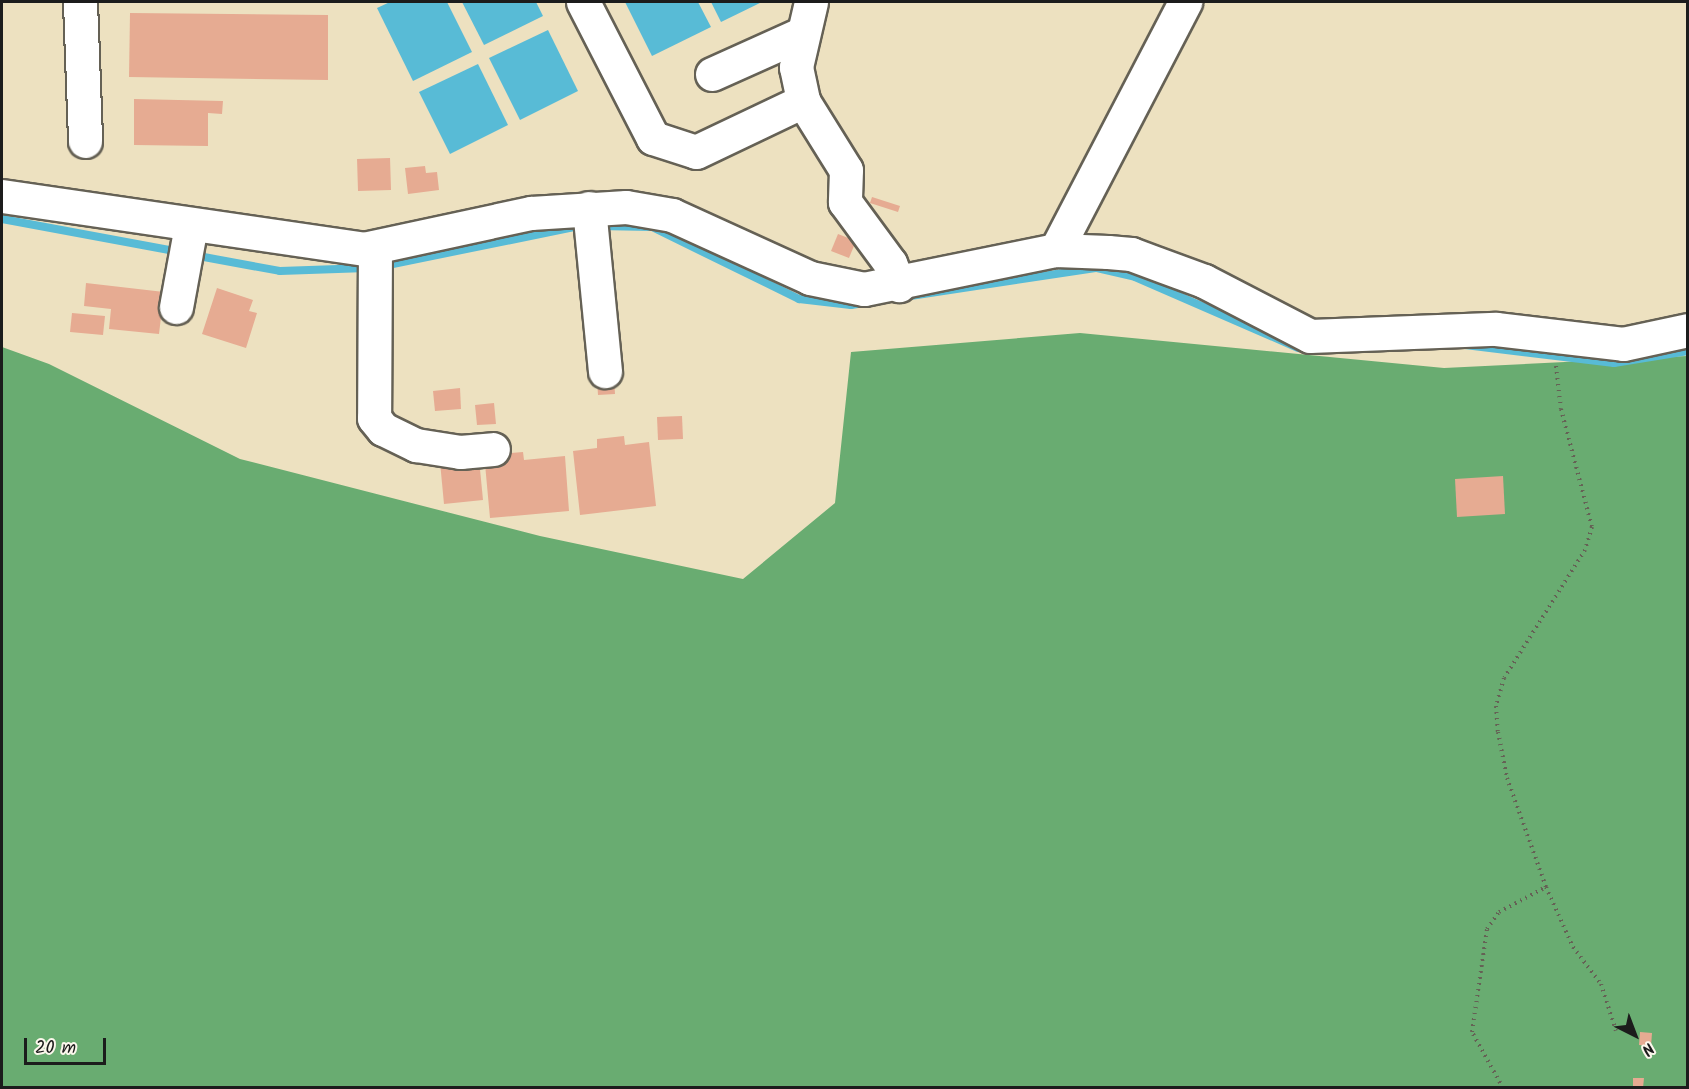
<!DOCTYPE html>
<html>
<head>
<meta charset="utf-8">
<style>
  body { margin:0 }
  #map { position:relative; width:1689px; height:1089px; overflow:hidden; background:#ede1c0; font-family:Kalam,sans-serif }
  div>[style] { position:absolute }
  .forest>* { inset:0; background:#69ac71 }
  .water>* { inset:0; background:#58bbd6 }
  .stream>* { height:8px; margin:-4px; padding:0 4px; transform-origin:4px; border-radius:4px; background:#58bbd6 }
  .building>* { inset:0; background:#e6ab92 }
  .path>* { height:4px; margin-top:-2px; transform-origin:0; background:repeating-linear-gradient(90deg,#656155 0 1.5px,transparent 0 6px) }
  .roads { filter:drop-shadow(2px 0 #656155) drop-shadow(-2px 0 #656155) drop-shadow(0 2px #656155) drop-shadow(0 -2px #656155) }
  .minor>* { height:33px; margin:-16.5px; padding:0 16.5px; transform-origin:16.5px; border-radius:16.5px; background:#fff }
  span { translate:-50% -50%; white-space:nowrap; text-align:center; line-height:1.15; -webkit-text-stroke:4.5px #fbf7ec; paint-order:stroke }
  .frame { position:absolute; inset:0; border:3px solid #1c1c1c; pointer-events:none }
  .north { position:absolute; left:1605px; top:1005px; width:60px; height:60px; -webkit-text-stroke:4px #fbf7ec; paint-order:stroke; rotate:138deg; font-size:16px; font-weight:700; line-height:24px; text-align:center; color:#1c1c1c }
  .north::after { content:''; display:block; margin:auto; width:21px; height:27px; background:#1c1c1c; clip-path:polygon(50% 0,100% 100%,50% 72%,0 100%) }
  .scale { position:absolute; left:24px; top:1038px; width:82px; height:27px; box-sizing:border-box; border:3px solid #1c1c1c; border-top:0; padding-left:8px; font-size:18px; line-height:21px; white-space:nowrap; color:#1c1c1c; -webkit-text-stroke:4px #fbf7ec; paint-order:stroke }
</style>
</head>
<body>
<div id="map">
  <div class="forest">
    <div style="clip-path:polygon(1080px 333px,1444px 368px,1687px 356px,1687px 1087px,2px 1088px,2px 347px,49px 364px,240px 459px,540px 536px,743px 579px,835px 503px,851px 352px)"></div>
  </div>
  <div class="water">
    <div style="clip-path:polygon(390px 2px,447px 2px,472px 52px,413px 81px,377px 8px)"></div>
    <div style="clip-path:polygon(462px 2px,536px 2px,543px 16px,484px 45px)"></div>
    <div style="clip-path:polygon(625px 2px,698px 2px,711px 27px,652px 56px)"></div>
    <div style="clip-path:polygon(711px 2px,762px 2px,721px 22px)"></div>
    <div style="clip-path:polygon(548px 30px,578px 91px,520px 120px,489px 58px)"></div>
    <div style="clip-path:polygon(478px 64px,508px 125px,450px 154px,419px 92px)"></div>
  </div>
  <div class="stream">
    <div style="left:2px;top:219px;width:181px;rotate:10.5deg"></div>
    <div style="left:597px;top:226px;width:55px;rotate:1deg"></div>
    <div style="left:652px;top:227px;width:164px;rotate:26.1deg"></div>
    <div style="left:799px;top:299px;width:52px;rotate:6.6deg"></div>
    <div style="left:851px;top:305px;width:249px;rotate:-8.6deg"></div>
    <div style="left:1097px;top:268px;width:39px;rotate:13deg"></div>
    <div style="left:1135px;top:277px;width:178px;rotate:23.5deg"></div>
    <div style="left:193px;top:255px;width:88px;rotate:10.4deg"></div>
    <div style="left:280px;top:271px;width:87px;rotate:-2deg"></div>
    <div style="left:383px;top:266px;width:200px;rotate:-11.5deg"></div>
    <div style="left:1465px;top:345px;width:150px;rotate:6.9deg"></div>
    <div style="left:1614px;top:363px;width:75px;rotate:-9.2deg"></div>
  </div>
  <div class="building">
    <div style="clip-path:polygon(130px 13px,328px 15px,328px 80px,129px 77px)"></div>
    <div style="clip-path:polygon(134px 99px,223px 101px,222px 114px,208px 113px,208px 146px,134px 145px)"></div>
    <div style="clip-path:polygon(390px 158px,391px 190px,358px 191px,357px 159px)"></div>
    <div style="clip-path:polygon(425px 166px,426px 173px,437px 172px,439px 190px,408px 194px,405px 168px)"></div>
    <div style="clip-path:polygon(872px 197px,900px 206px,898px 212px,870px 203px)"></div>
    <div style="clip-path:polygon(838px 234px,856px 241px,849px 258px,831px 251px)"></div>
    <div style="clip-path:polygon(86px 283px,164px 292px,159px 334px,109px 329px,111px 309px,84px 306px)"></div>
    <div style="clip-path:polygon(217px 288px,253px 300px,249px 311px,257px 313px,246px 348px,202px 334px)"></div>
    <div style="clip-path:polygon(72px 313px,105px 316px,103px 335px,70px 332px)"></div>
    <div style="clip-path:polygon(597px 379px,614px 379px,615px 394px,598px 395px)"></div>
    <div style="clip-path:polygon(460px 388px,461px 409px,435px 411px,433px 391px)"></div>
    <div style="clip-path:polygon(494px 403px,496px 424px,477px 425px,475px 405px)"></div>
    <div style="clip-path:polygon(682px 416px,683px 439px,658px 440px,657px 417px)"></div>
    <div style="clip-path:polygon(624px 436px,625px 445px,649px 442px,656px 506px,580px 515px,573px 451px,597px 448px,597px 439px)"></div>
    <div style="clip-path:polygon(523px 452px,524px 460px,565px 456px,569px 511px,490px 518px,485px 464px,498px 454px)"></div>
    <div style="clip-path:polygon(479px 459px,483px 500px,444px 504px,440px 462px)"></div>
    <div style="clip-path:polygon(1503px 476px,1505px 514px,1457px 517px,1455px 479px)"></div>
    <div style="clip-path:polygon(1640px 1032px,1652px 1033px,1651px 1046px,1639px 1045px)"></div>
    <div style="clip-path:polygon(1633px 1078px,1644px 1078px,1643px 1088px,1633px 1088px)"></div>
  </div>
  <div class="path">
    <div style="left:1556px;top:366px;width:43px;rotate:83.4deg"></div>
    <div style="left:1561px;top:409px;width:122px;rotate:75.3deg"></div>
    <div style="left:1592px;top:527px;width:24px;rotate:107deg"></div>
    <div style="left:1585px;top:550px;width:151px;rotate:122.3deg"></div>
    <div style="left:1504px;top:678px;width:29px;rotate:106deg"></div>
    <div style="left:1496px;top:706px;width:26px;rotate:86deg"></div>
    <div style="left:1498px;top:732px;width:47px;rotate:78.9deg"></div>
    <div style="left:1507px;top:778px;width:116px;rotate:70.3deg"></div>
    <div style="left:1546px;top:887px;width:66px;rotate:65.8deg"></div>
    <div style="left:1573px;top:947px;width:46px;rotate:52.9deg"></div>
    <div style="left:1601px;top:984px;width:49px;rotate:72.3deg"></div>
    <div style="left:1503px;top:1088px;width:64px;rotate:-119deg"></div>
    <div style="left:1472px;top:1032px;width:104px;rotate:-81.7deg"></div>
    <div style="left:1487px;top:929px;width:21px;rotate:-55deg"></div>
    <div style="left:1499px;top:912px;width:53px;rotate:-28deg"></div>
  </div>
  <div class="roads">
    <div class="minor">
      <div style="left:80px;top:2px;width:139px;rotate:87.9deg"></div>
      <div style="left:583px;top:2px;width:153px;rotate:62.8deg"></div>
      <div style="left:653px;top:138px;width:45px;rotate:18deg"></div>
      <div style="left:696px;top:152px;width:119px;rotate:-25.5deg"></div>
      <div style="left:811px;top:2px;width:67px;rotate:103deg"></div>
      <div style="left:796px;top:67px;width:35px;rotate:78deg"></div>
      <div style="left:803px;top:101px;width:81px;rotate:58.1deg"></div>
      <div style="left:846px;top:170px;width:32px;rotate:92deg"></div>
      <div style="left:845px;top:202px;width:76px;rotate:53.6deg"></div>
      <div style="left:890px;top:263px;width:24px;rotate:68deg"></div>
      <div style="left:712px;top:74px;width:98px;rotate:-24.2deg"></div>
      <div style="left:2px;top:196px;width:366px;rotate:8.3deg"></div>
      <div style="left:364px;top:249px;width:171px;rotate:-12.2deg"></div>
      <div style="left:531px;top:213px;width:95px;rotate:-3.6deg"></div>
      <div style="left:626px;top:207px;width:47px;rotate:9.9deg"></div>
      <div style="left:672px;top:215px;width:152px;rotate:24.5deg"></div>
      <div style="left:810px;top:278px;width:55px;rotate:11.5deg"></div>
      <div style="left:864px;top:289px;width:196px;rotate:-11.5deg"></div>
      <div style="left:1056px;top:250px;width:52px;rotate:2.2deg"></div>
      <div style="left:1108px;top:252px;width:23px;rotate:5deg"></div>
      <div style="left:1131px;top:254px;width:78px;rotate:20.3deg"></div>
      <div style="left:1204px;top:281px;width:119px;rotate:27.4deg"></div>
      <div style="left:1310px;top:336px;width:186px;rotate:-2.2deg"></div>
      <div style="left:1496px;top:329px;width:128px;rotate:6.7deg"></div>
      <div style="left:1623px;top:344px;width:66px;rotate:-12.2deg"></div>
      <div style="left:589px;top:208px;width:164px;rotate:84.4deg"></div>
      <div style="left:375px;top:247px;width:171px;rotate:90.3deg"></div>
      <div style="left:374px;top:418px;width:14px;rotate:51deg"></div>
      <div style="left:383px;top:429px;width:37px;rotate:26deg"></div>
      <div style="left:416px;top:445px;width:45px;rotate:9deg"></div>
      <div style="left:460px;top:452px;width:33px;rotate:-5deg"></div>
      <div style="left:1056px;top:250px;width:280px;rotate:-62.5deg"></div>
      <div style="left:176px;top:307px;width:83px;rotate:-79.6deg"></div>
    </div>
  </div>
  <div class="frame"></div>
  <div class="north">N</div>
  <div class="scale">20 m</div>
</div>
</body>
</html>
